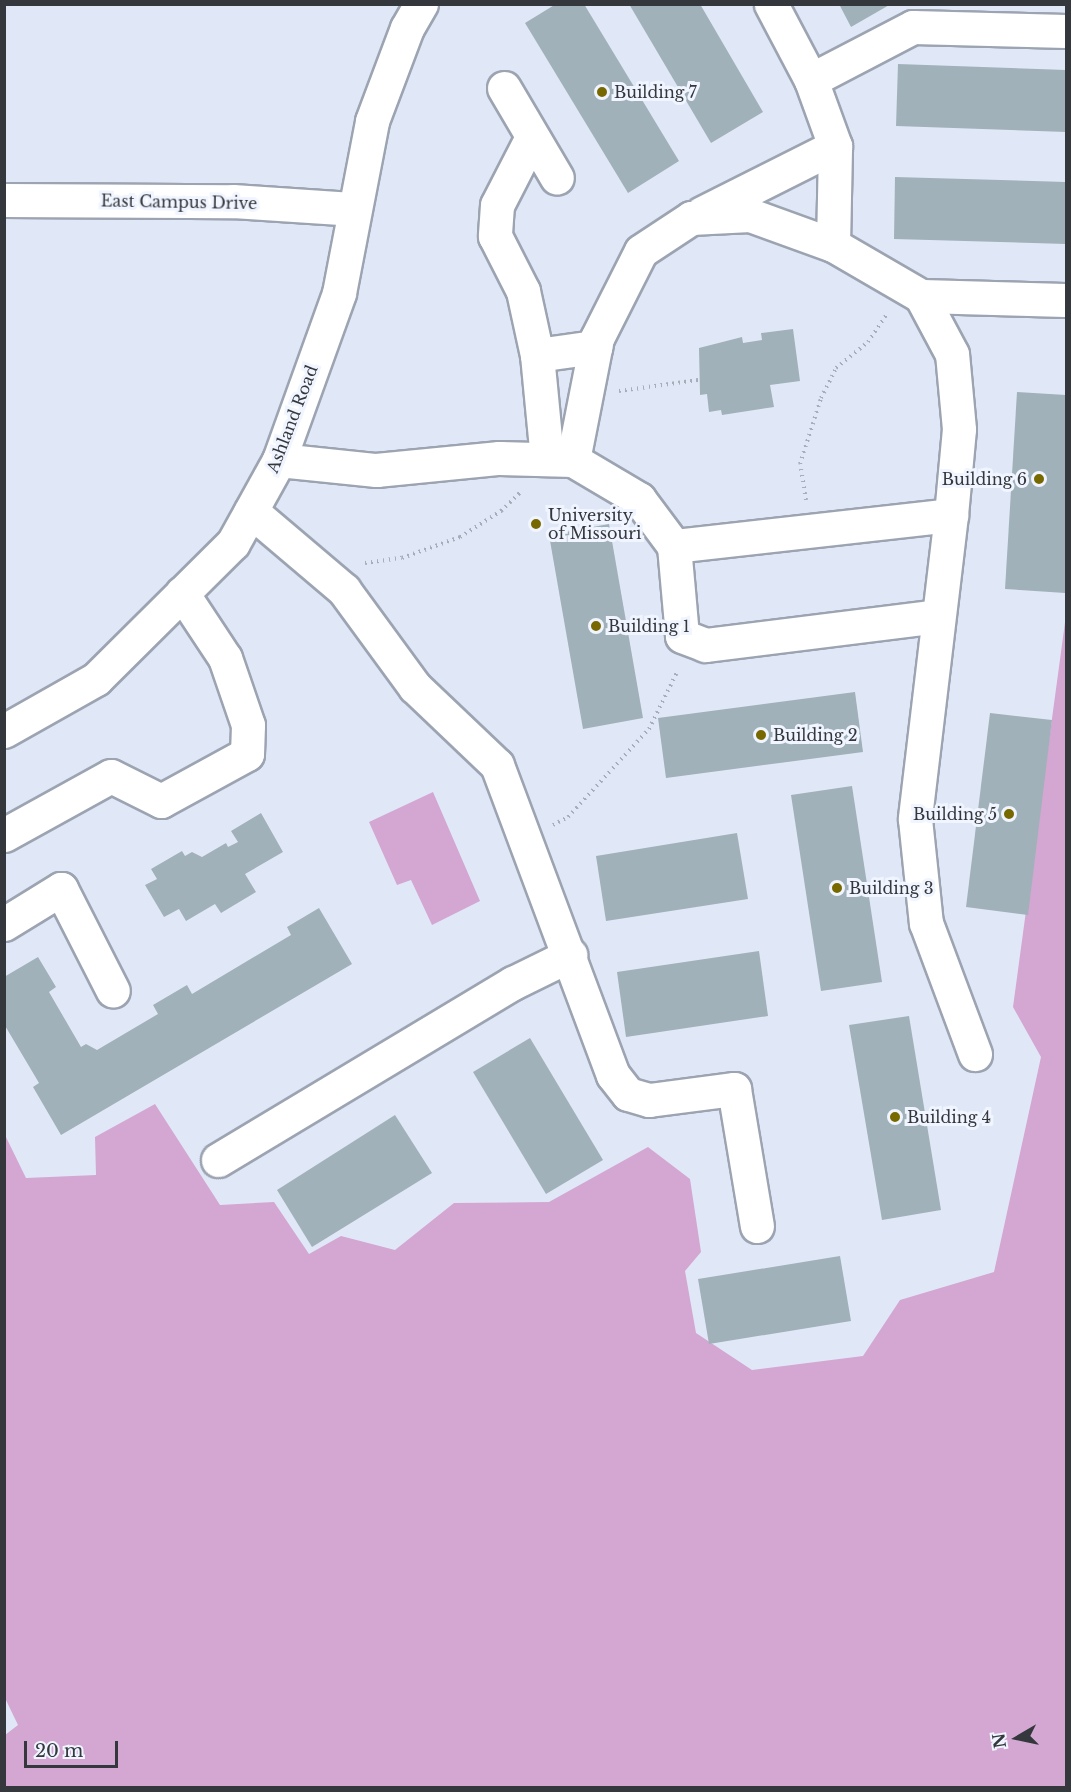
<!DOCTYPE html>
<html>
<head>
<meta charset="utf-8">
<style>
  body { margin:0 }
  #map { position:relative; width:1071px; height:1792px; overflow:hidden; background:#e0e8f7; font-family:"Libre Baskerville",serif }
  div>[style] { position:absolute }
  .green>* { inset:0; background:#d4a6d2 }
  .building>* { inset:0; background:#a0b1ba }
  .path>* { height:4px; margin-top:-2px; transform-origin:0; background:repeating-linear-gradient(90deg,#a7adb9 0 1.5px,transparent 0 6px) }
  .roads { filter:drop-shadow(2px 0 #9ca4b2) drop-shadow(-2px 0 #9ca4b2) drop-shadow(0 2px #9ca4b2) drop-shadow(0 -2px #9ca4b2) }
  .minor>* { height:33px; margin:-16.5px; padding:0 16.5px; transform-origin:16.5px; border-radius:16.5px; background:#fff }
  .dots>* { width:16px; height:16px; translate:-50% -50%; box-sizing:border-box; border:3px solid #f0f5ff; border-radius:50% }
  span { translate:-50% -50%; white-space:nowrap; text-align:center; line-height:1.15; -webkit-text-stroke:6px #f0f5ff; paint-order:stroke }
  .poi-label { font-size:16px; color:#34383d }
  .left { translate:0 -50%; text-align:left }
  .right { translate:-100% -50%; text-align:right }
  .street-label { font-size:16px; color:#34383d }
  .frame { position:absolute; inset:0; border:6px solid #34383d; pointer-events:none }
  .north { position:absolute; left:987px; top:1708px; width:60px; height:60px; -webkit-text-stroke:4px #f0f5ff; paint-order:stroke; rotate:261deg; font-size:16px; font-weight:700; line-height:24px; text-align:center; color:#34383d }
  .north::after { content:''; display:block; margin:auto; width:21px; height:27px; background:#34383d; clip-path:polygon(50% 0,100% 100%,50% 72%,0 100%) }
  .scale { position:absolute; left:24px; top:1741px; width:94px; height:27px; box-sizing:border-box; border:3px solid #34383d; border-top:0; padding-left:8px; font-size:18px; line-height:21px; white-space:nowrap; color:#34383d; -webkit-text-stroke:4px #f0f5ff; paint-order:stroke }
</style>
</head>
<body>
<div id="map">
  <div class="green">
    <div style="clip-path:polygon(1066px 615px,1065px 1787px,5px 1787px,5px 1735px,18px 1725px,4px 1696px,4px 1133px,26px 1178px,96px 1175px,95px 1137px,155px 1104px,220px 1205px,274px 1202px,309px 1254px,341px 1236px,395px 1250px,454px 1203px,549px 1202px,648px 1147px,690px 1179px,701px 1252px,685px 1271px,696px 1333px,752px 1370px,863px 1356px,900px 1300px,994px 1272px,1041px 1057px,1013px 1007px)"></div>
    <div style="clip-path:polygon(433px 792px,480px 901px,432px 925px,411px 880px,397px 885px,369px 822px)"></div>
  </div>
  <div class="building">
    <div style="clip-path:polygon(556px 4px,584px 4px,679px 161px,628px 193px,525px 23px)"></div>
    <div style="clip-path:polygon(629px 4px,700px 4px,763px 112px,711px 143px)"></div>
    <div style="clip-path:polygon(839px 4px,891px 4px,851px 27px)"></div>
    <div style="clip-path:polygon(898px 64px,1066px 70px,1066px 132px,896px 126px)"></div>
    <div style="clip-path:polygon(895px 177px,1066px 182px,1066px 244px,894px 239px)"></div>
    <div style="clip-path:polygon(793px 329px,800px 381px,770px 385px,774px 407px,722px 415px,721px 410px,709px 412px,707px 394px,700px 395px,699px 348px,742px 337px,743px 343px,762px 340px,761px 333px)"></div>
    <div style="clip-path:polygon(1017px 392px,1066px 395px,1065px 593px,1005px 589px)"></div>
    <div style="clip-path:polygon(609px 524px,643px 718px,583px 729px,549px 535px)"></div>
    <div style="clip-path:polygon(855px 692px,863px 752px,666px 778px,658px 718px)"></div>
    <div style="clip-path:polygon(990px 713px,1052px 720px,1028px 915px,966px 907px)"></div>
    <div style="clip-path:polygon(852px 786px,882px 982px,821px 991px,791px 795px)"></div>
    <div style="clip-path:polygon(261px 813px,283px 852px,245px 874px,256px 892px,221px 913px,215px 904px,186px 921px,179px 909px,164px 917px,145px 885px,157px 879px,151px 869px,182px 851px,185px 856px,192px 852px,202px 857px,226px 843px,228px 847px,238px 842px,231px 831px)"></div>
    <div style="clip-path:polygon(737px 833px,748px 899px,606px 921px,596px 856px)"></div>
    <div style="clip-path:polygon(319px 908px,352px 964px,61px 1135px,33px 1087px,39px 1083px,4px 1024px,4px 977px,38px 957px,56px 987px,49px 992px,81px 1047px,86px 1044px,97px 1050px,158px 1014px,153px 1005px,187px 985px,192px 994px,291px 935px,287px 927px)"></div>
    <div style="clip-path:polygon(759px 951px,768px 1016px,626px 1037px,617px 972px)"></div>
    <div style="clip-path:polygon(909px 1016px,941px 1210px,882px 1220px,849px 1025px)"></div>
    <div style="clip-path:polygon(530px 1038px,603px 1160px,546px 1194px,473px 1072px)"></div>
    <div style="clip-path:polygon(395px 1115px,432px 1173px,312px 1247px,277px 1190px)"></div>
    <div style="clip-path:polygon(840px 1256px,851px 1321px,709px 1344px,698px 1279px)"></div>
  </div>
  <div class="path">
    <div style="left:619px;top:391px;width:80px;rotate:-7.9deg"></div>
    <div style="left:806px;top:500px;width:36px;rotate:-99deg"></div>
    <div style="left:800px;top:464px;width:69px;rotate:-72.3deg"></div>
    <div style="left:821px;top:398px;width:34px;rotate:-63deg"></div>
    <div style="left:836px;top:368px;width:41px;rotate:-39.1deg"></div>
    <div style="left:868px;top:342px;width:34px;rotate:-56deg"></div>
    <div style="left:365px;top:563px;width:37px;rotate:-8deg"></div>
    <div style="left:402px;top:558px;width:62px;rotate:-19.9deg"></div>
    <div style="left:460px;top:537px;width:49px;rotate:-32.4deg"></div>
    <div style="left:501px;top:511px;width:28px;rotate:-44deg"></div>
    <div style="left:553px;top:825px;width:17px;rotate:-28deg"></div>
    <div style="left:568px;top:817px;width:120px;rotate:-47.4deg"></div>
    <div style="left:649px;top:729px;width:66px;rotate:-63.8deg"></div>
  </div>
  <div class="roads">
    <div class="minor">
      <div style="left:811px;top:80px;width:115px;rotate:-27.5deg"></div>
      <div style="left:913px;top:27px;width:153px;rotate:1.5deg"></div>
      <div style="left:504px;top:88px;width:104px;rotate:59.5deg"></div>
      <div style="left:532px;top:137px;width:76px;rotate:117.2deg"></div>
      <div style="left:497px;top:205px;width:31px;rotate:94deg"></div>
      <div style="left:495px;top:236px;width:62px;rotate:63deg"></div>
      <div style="left:523px;top:291px;width:66px;rotate:77.7deg"></div>
      <div style="left:537px;top:355px;width:104px;rotate:84.5deg"></div>
      <div style="left:4px;top:200px;width:229px;rotate:0.3deg"></div>
      <div style="left:233px;top:201px;width:119px;rotate:3.8deg"></div>
      <div style="left:702px;top:213px;width:149px;rotate:-26.7deg"></div>
      <div style="left:921px;top:296px;width:145px;rotate:1.6deg"></div>
      <div style="left:537px;top:355px;width:59px;rotate:-7.9deg"></div>
      <div style="left:279px;top:460px;width:98px;rotate:5.9deg"></div>
      <div style="left:376px;top:470px;width:124px;rotate:-5.6deg"></div>
      <div style="left:499px;top:458px;width:74px;rotate:1.5deg"></div>
      <div style="left:573px;top:460px;width:77px;rotate:30.6deg"></div>
      <div style="left:639px;top:499px;width:59px;rotate:53.3deg"></div>
      <div style="left:674px;top:546px;width:90px;rotate:84.9deg"></div>
      <div style="left:682px;top:636px;width:25px;rotate:21deg"></div>
      <div style="left:705px;top:645px;width:234px;rotate:-7.1deg"></div>
      <div style="left:573px;top:460px;width:124px;rotate:-78.9deg"></div>
      <div style="left:597px;top:338px;width:97px;rotate:-63.2deg"></div>
      <div style="left:641px;top:251px;width:60px;rotate:-33.4deg"></div>
      <div style="left:691px;top:218px;width:59px;rotate:-2.9deg"></div>
      <div style="left:750px;top:215px;width:88px;rotate:19.9deg"></div>
      <div style="left:251px;top:511px;width:122px;rotate:40.3deg"></div>
      <div style="left:344px;top:590px;width:120px;rotate:53.8deg"></div>
      <div style="left:415px;top:687px;width:113px;rotate:43.6deg"></div>
      <div style="left:497px;top:765px;width:331px;rotate:69.5deg"></div>
      <div style="left:613px;top:1075px;width:24px;rotate:52deg"></div>
      <div style="left:628px;top:1094px;width:22px;rotate:16deg"></div>
      <div style="left:649px;top:1100px;width:86px;rotate:-7.4deg"></div>
      <div style="left:734px;top:1089px;width:139px;rotate:80.5deg"></div>
      <div style="left:951px;top:515px;width:306px;rotate:96.8deg"></div>
      <div style="left:915px;top:819px;width:105px;rotate:84deg"></div>
      <div style="left:926px;top:923px;width:140px;rotate:69.5deg"></div>
      <div style="left:674px;top:546px;width:279px;rotate:-6.4deg"></div>
      <div style="left:951px;top:515px;width:86px;rotate:-84.7deg"></div>
      <div style="left:959px;top:429px;width:75px;rotate:-95.3deg"></div>
      <div style="left:952px;top:354px;width:66px;rotate:-118.1deg"></div>
      <div style="left:921px;top:296px;width:102px;rotate:-149.9deg"></div>
      <div style="left:833px;top:245px;width:99px;rotate:-88.8deg"></div>
      <div style="left:835px;top:146px;width:70px;rotate:-110deg"></div>
      <div style="left:811px;top:80px;width:86px;rotate:-117.8deg"></div>
      <div style="left:4px;top:731px;width:106px;rotate:-29.5deg"></div>
      <div style="left:96px;top:679px;width:193px;rotate:-44.8deg"></div>
      <div style="left:233px;top:543px;width:95px;rotate:-61deg"></div>
      <div style="left:279px;top:460px;width:177px;rotate:-70.2deg"></div>
      <div style="left:339px;top:293px;width:175px;rotate:-79.1deg"></div>
      <div style="left:372px;top:121px;width:99px;rotate:-69.4deg"></div>
      <div style="left:407px;top:28px;width:28px;rotate:-60deg"></div>
      <div style="left:4px;top:835px;width:122px;rotate:-28.9deg"></div>
      <div style="left:111px;top:776px;width:56px;rotate:26.6deg"></div>
      <div style="left:161px;top:801px;width:98px;rotate:-28.7deg"></div>
      <div style="left:247px;top:754px;width:29px;rotate:-88deg"></div>
      <div style="left:248px;top:725px;width:71px;rotate:-108.9deg"></div>
      <div style="left:225px;top:658px;width:78px;rotate:-123.5deg"></div>
      <div style="left:4px;top:924px;width:67px;rotate:-31.6deg"></div>
      <div style="left:61px;top:889px;width:114px;rotate:63deg"></div>
      <div style="left:218px;top:1160px;width:344px;rotate:-31deg"></div>
      <div style="left:513px;top:983px;width:64px;rotate:-26.2deg"></div>
    </div>
  </div>
  <div class="dots">
    <div style="left:602px;top:92px;background:#786800"></div>
    <div style="left:1039px;top:479px;background:#786800"></div>
    <div style="left:536px;top:524px;background:#786800"></div>
    <div style="left:596px;top:626px;background:#786800"></div>
    <div style="left:761px;top:735px;background:#786800"></div>
    <div style="left:1009px;top:814px;background:#786800"></div>
    <div style="left:837px;top:888px;background:#786800"></div>
    <div style="left:895px;top:1117px;background:#786800"></div>
  </div>
  <div class="poi-label">
    <span class="left" style="left:614px;top:92px">Building 7</span>
    <span class="right" style="left:1027px;top:479px">Building 6</span>
    <span class="left" style="left:548px;top:524px">University<br>of Missouri</span>
    <span class="left" style="left:608px;top:626px">Building 1</span>
    <span class="left" style="left:773px;top:735px">Building 2</span>
    <span class="right" style="left:997px;top:814px">Building 5</span>
    <span class="left" style="left:849px;top:888px">Building 3</span>
    <span class="left" style="left:907px;top:1117px">Building 4</span>
  </div>
  <div class="street-label">
    <span style="left:179px;top:202px;rotate:1deg">East Campus Drive</span>
    <span style="left:292px;top:419px;rotate:-69deg">Ashland Road</span>
  </div>
  <div class="frame"></div>
  <div class="north">N</div>
  <div class="scale">20 m</div>
</div>
</body>
</html>
